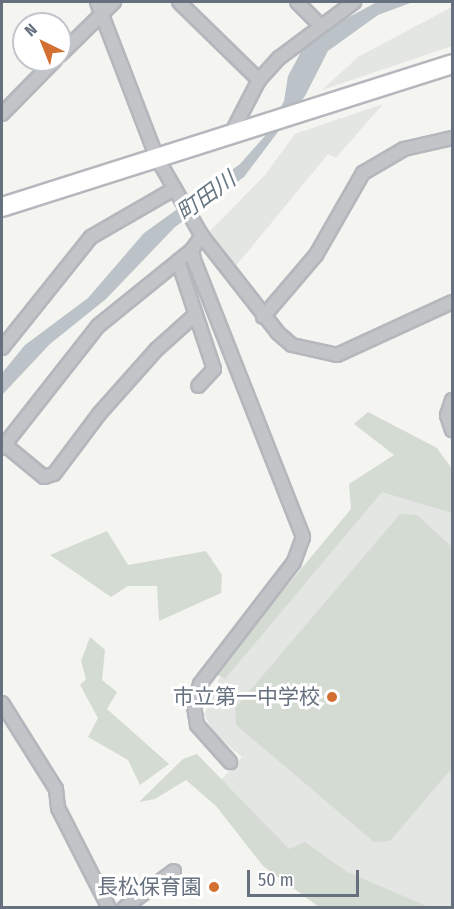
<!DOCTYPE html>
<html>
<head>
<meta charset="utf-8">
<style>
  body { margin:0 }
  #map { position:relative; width:454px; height:909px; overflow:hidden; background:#f4f4f1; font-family:"Fira Sans Condensed","Noto Sans JP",sans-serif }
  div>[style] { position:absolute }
  .built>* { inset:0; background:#e4e6e4 }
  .green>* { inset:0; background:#d4dbd2 }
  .water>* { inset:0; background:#bbc3c8 }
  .roads { filter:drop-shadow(2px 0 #b4b7bc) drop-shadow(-2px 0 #b4b7bc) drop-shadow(0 2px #b4b7bc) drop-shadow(0 -2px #b4b7bc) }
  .street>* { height:12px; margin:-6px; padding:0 6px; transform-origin:6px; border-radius:6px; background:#c2c4c8 }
  .secondary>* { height:18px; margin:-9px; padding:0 9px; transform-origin:9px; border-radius:9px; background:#fff }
  .dots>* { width:16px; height:16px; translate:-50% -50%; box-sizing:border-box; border:3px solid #fff; border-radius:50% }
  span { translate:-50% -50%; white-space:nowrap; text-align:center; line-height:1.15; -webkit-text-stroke:6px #fff; paint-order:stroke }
  .poi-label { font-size:21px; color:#66707f }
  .right { translate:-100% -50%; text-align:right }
  .water-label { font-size:22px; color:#667783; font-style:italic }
  .frame { position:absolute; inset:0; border:3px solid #66707f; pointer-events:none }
  .north { position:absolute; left:12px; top:12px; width:60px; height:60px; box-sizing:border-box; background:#fff; border:2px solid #c2c6cc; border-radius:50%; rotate:317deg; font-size:16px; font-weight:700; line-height:24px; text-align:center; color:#66707f }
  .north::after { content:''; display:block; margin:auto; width:21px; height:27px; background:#d37031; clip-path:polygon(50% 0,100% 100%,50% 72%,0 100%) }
  .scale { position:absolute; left:247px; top:870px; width:112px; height:27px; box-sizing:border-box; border:3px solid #66707f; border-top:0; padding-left:8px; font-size:18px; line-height:21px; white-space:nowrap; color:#66707f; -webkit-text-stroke:4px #fff; paint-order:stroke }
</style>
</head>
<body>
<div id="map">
  <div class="built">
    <div style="clip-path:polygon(452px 7px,452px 46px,322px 90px,358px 57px)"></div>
    <div style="clip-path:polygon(383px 104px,336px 158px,328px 154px,235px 267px,208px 233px,265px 175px,295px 134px)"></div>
    <div style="clip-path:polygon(378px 485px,452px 507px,452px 907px,405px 907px,295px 859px,217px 784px,242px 757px,214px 733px,204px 715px,219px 679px)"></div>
  </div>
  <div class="green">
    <div style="clip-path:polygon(368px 412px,437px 448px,452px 469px,452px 513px,382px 492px,225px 679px,218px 675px,221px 665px,351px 509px,349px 484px,394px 455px,354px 424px)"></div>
    <div style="clip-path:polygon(400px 514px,417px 515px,452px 547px,452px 768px,390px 841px,374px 842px,236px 725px,235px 708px)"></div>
    <div style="clip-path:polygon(107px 531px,128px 565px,206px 551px,222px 575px,221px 593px,159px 621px,157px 586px,128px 586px,111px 597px,50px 555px)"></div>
    <div style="clip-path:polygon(90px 637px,105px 650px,102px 680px,117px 692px,107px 709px,169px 764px,140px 785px,128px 760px,88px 737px,98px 718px,80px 685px,86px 679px,81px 661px)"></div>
    <div style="clip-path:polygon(197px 754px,289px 849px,305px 842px,347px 872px,429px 907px,319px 907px,263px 866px,216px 806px,186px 780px,155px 799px,139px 802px,183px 759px)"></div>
  </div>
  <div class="water">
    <div style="clip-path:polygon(377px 2px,413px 2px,378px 15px,328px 51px,305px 96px,244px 177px,175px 227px,106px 299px,50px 344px,2px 395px,2px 373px,25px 345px,88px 298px,144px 233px,240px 164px,265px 136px,284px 101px,288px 76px,302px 50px,334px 25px)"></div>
  </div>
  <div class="roads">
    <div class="street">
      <div style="left:97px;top:2px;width:167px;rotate:69deg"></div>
      <div style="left:157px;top:158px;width:90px;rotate:60deg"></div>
      <div style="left:202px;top:236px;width:123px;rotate:51.9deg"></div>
      <div style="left:278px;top:333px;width:18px;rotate:41deg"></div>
      <div style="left:292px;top:345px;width:46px;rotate:12.5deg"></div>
      <div style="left:337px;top:355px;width:127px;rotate:-24.7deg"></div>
      <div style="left:179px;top:2px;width:112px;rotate:44.3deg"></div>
      <div style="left:297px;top:2px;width:31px;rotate:45deg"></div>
      <div style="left:60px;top:55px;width:76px;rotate:-44.5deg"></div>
      <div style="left:2px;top:114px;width:76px;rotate:-45.5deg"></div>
      <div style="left:231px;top:134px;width:61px;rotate:-62.6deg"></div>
      <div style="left:259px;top:80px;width:30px;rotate:-48deg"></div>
      <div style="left:279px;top:58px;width:94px;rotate:-36.7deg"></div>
      <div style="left:202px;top:236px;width:17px;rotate:126deg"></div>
      <div style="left:192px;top:250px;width:10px;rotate:79deg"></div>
      <div style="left:194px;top:260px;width:298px;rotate:68.5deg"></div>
      <div style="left:303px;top:537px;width:27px;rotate:110deg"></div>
      <div style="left:294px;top:562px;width:154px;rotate:127.6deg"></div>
      <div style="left:200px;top:684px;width:23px;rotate:105deg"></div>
      <div style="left:194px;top:706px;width:19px;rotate:81deg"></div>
      <div style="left:197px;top:725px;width:50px;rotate:48.3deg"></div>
      <div style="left:178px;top:261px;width:114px;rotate:71.6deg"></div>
      <div style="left:214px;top:369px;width:23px;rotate:133deg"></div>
      <div style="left:263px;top:317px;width:82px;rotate:-49.5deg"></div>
      <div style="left:316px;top:255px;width:95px;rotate:-60.2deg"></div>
      <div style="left:363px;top:173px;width:48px;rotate:-30.3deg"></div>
      <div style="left:404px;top:149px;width:49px;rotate:-12.9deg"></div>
      <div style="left:2px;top:348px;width:142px;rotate:-51.3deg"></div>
      <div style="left:91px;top:237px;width:96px;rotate:-30deg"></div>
      <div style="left:452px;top:400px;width:16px;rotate:108deg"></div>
      <div style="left:447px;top:415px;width:16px;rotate:72deg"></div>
      <div style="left:4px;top:444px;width:52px;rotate:39.5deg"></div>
      <div style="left:44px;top:477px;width:10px;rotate:-17deg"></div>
      <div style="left:54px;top:474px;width:75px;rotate:-53.1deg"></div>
      <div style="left:99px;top:414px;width:87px;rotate:-48.3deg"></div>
      <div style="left:157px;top:349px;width:52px;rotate:-41.9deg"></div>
      <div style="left:2px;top:448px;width:155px;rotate:-51.8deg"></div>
      <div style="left:98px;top:326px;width:121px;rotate:-39deg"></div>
      <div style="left:2px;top:703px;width:102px;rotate:57.9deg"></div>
      <div style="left:56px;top:789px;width:19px;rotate:84deg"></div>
      <div style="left:58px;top:808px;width:112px;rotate:63deg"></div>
      <div style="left:124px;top:908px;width:62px;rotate:-36.5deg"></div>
    </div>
    <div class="secondary">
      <div style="left:2px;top:207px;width:472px;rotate:-17.6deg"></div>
    </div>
  </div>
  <div class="dots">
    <div style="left:332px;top:697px;background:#d37031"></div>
    <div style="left:214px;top:887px;background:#d37031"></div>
  </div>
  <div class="poi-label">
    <span class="right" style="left:320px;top:697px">市立第一中学校</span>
    <span class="right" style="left:202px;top:887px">長松保育園</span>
  </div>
  <div class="water-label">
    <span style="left:206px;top:196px;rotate:-36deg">町田川</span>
  </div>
  <div class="frame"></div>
  <div class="north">N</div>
  <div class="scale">50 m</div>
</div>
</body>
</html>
